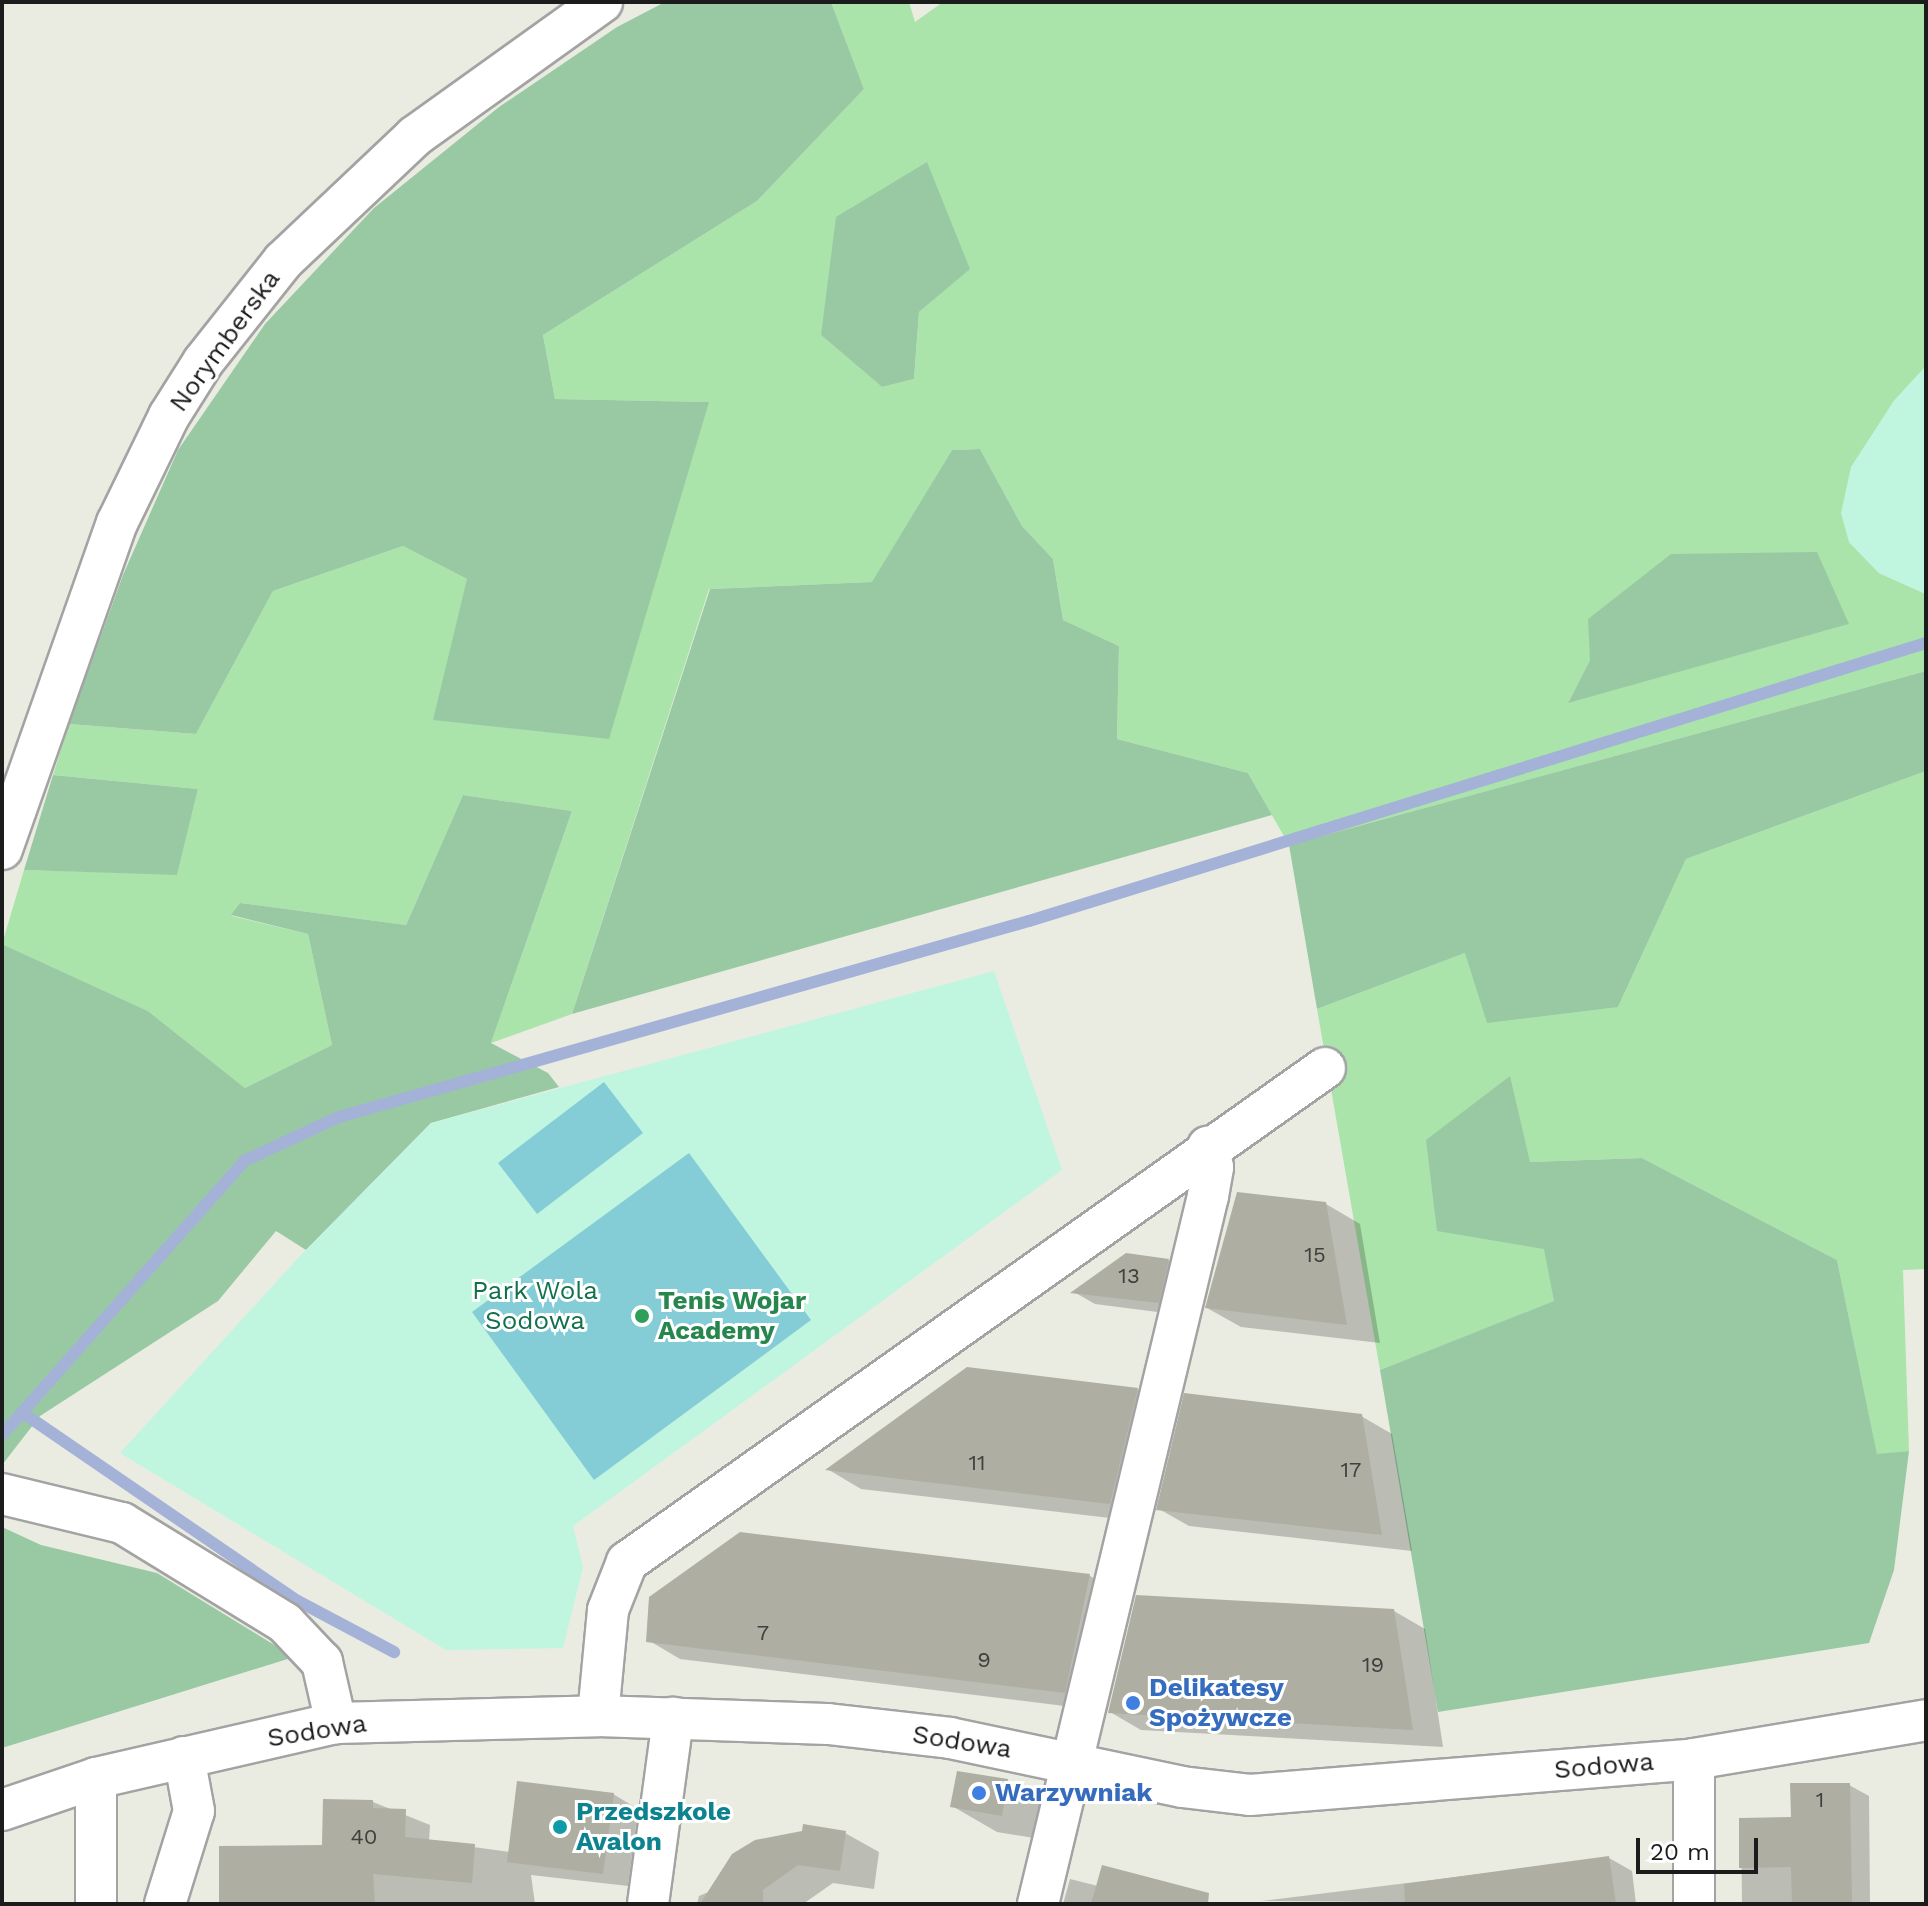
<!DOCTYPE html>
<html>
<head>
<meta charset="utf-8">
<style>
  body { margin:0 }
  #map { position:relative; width:1928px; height:1906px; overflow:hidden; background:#eaece2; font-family:"Work Sans",sans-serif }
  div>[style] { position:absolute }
  .grass>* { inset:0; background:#aae4ab }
  .forest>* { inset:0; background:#99c9a3 }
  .park>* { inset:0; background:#c0f5e0 }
  .pitch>* { inset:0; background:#84cdd7 }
  .shadow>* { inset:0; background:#0003 }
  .stream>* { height:12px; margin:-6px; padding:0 6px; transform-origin:6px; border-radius:6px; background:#a4b2d8 }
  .building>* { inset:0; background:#aeaea2 }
  .roads { filter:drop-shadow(2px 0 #a3a3a3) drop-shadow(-2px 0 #a3a3a3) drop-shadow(0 2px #a3a3a3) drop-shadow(0 -2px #a3a3a3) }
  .minor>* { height:40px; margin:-20px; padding:0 20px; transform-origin:20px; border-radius:20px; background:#fff }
  .dots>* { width:22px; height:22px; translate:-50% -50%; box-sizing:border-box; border:4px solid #fff; border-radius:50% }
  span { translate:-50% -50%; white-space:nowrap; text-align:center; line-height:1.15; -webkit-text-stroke:6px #fff; paint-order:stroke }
  .number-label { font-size:22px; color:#40403e }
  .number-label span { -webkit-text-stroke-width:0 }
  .street-label { font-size:26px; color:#1c1c1c }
  .park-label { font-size:26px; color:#12714b }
  .leisure-label { font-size:26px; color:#27864d; font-weight:700 }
  .left { translate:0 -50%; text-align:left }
  .shop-label { font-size:26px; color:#366cbe; font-weight:700 }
  .culture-label { font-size:26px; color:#0d838f; font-weight:700 }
  .frame { position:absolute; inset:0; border:4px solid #1c1c1c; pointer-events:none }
  .scale { position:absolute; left:1636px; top:1838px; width:122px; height:36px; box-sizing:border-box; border:4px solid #1c1c1c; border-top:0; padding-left:10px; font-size:24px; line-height:28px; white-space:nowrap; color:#1c1c1c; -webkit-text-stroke:6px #fff; paint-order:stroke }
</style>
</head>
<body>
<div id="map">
  <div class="grass">
    <div style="clip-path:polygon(evenodd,831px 2px,909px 2px,915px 22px,943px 2px,1926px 2px,1926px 366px,1893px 402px,1849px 542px,1879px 573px,1926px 594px,1926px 671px,1289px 845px,1248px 773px,1117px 739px,1119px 646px,1063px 620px,1053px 559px,1022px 526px,980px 449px,952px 450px,873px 582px,709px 589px,572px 1014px,491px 1043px,572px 811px,463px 795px,406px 925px,240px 903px,232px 916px,308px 934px,332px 1045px,245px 1088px,148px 1011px,2px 944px,24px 870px,177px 874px,198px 789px,53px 775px,69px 724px,196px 734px,273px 591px,403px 546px,467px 579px,708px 402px,555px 399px,543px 335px,757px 201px,864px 89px,831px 2px,969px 269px,919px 312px,914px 379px,882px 387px,821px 335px,969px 269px,831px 2px,1849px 624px,1569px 702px,1569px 701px,1590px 660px,1849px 624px)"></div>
    <div style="clip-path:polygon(1926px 771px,1926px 1269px,1903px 1270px,1909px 1451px,1877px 1455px,1837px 1260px,1642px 1158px,1530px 1162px,1555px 1301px,1380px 1370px,1317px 1009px,1465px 953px,1618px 1007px,1686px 859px)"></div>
  </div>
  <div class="forest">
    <div style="clip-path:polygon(665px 2px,831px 2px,864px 89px,757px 201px,543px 335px,555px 399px,709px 402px,609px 739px,433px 720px,467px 579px,403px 546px,273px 591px,196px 734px,69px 724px,123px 575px,178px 450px,265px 324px,374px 208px,499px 107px,617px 27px)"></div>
    <div style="clip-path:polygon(927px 162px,970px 269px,919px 312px,914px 379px,882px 387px,821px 335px,836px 217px)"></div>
    <div style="clip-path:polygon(980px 449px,1022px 526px,1053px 559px,1063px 620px,1119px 646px,1117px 739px,1248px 773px,1272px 815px,572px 1014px,710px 589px,872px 582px,952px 450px)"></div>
    <div style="clip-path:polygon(1817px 552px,1849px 624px,1568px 703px,1590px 660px,1588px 619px,1671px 554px)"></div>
    <div style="clip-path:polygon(1926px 671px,1926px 771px,1686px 859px,1618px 1007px,1487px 1023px,1465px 953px,1317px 1009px,1289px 845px)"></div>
    <div style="clip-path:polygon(53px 775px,198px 789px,177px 875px,24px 870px)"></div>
    <div style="clip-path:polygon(463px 795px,572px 811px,491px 1043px,548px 1073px,559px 1087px,431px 1123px,306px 1250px,276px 1231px,218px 1301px,40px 1416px,2px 1465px,2px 944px,148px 1011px,245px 1088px,332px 1045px,308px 934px,231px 915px,240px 903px,406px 925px)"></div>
    <div style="clip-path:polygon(1510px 1076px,1530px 1162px,1642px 1158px,1837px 1260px,1877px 1454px,1909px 1451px,1894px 1570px,1869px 1643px,1438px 1712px,1380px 1370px,1554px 1301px,1544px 1249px,1437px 1231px,1426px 1140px)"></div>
    <div style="clip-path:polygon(2px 1527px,41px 1545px,157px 1573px,294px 1657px,2px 1748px)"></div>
  </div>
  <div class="park">
    <div style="clip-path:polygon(1926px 366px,1926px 594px,1879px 573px,1849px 542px,1841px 513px,1851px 467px,1893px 402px)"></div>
    <div style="clip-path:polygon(994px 971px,1062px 1170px,573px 1526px,583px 1567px,563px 1648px,446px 1650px,120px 1453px,299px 1257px,431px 1123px)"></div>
  </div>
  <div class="pitch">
    <div style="clip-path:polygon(604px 1082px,643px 1133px,537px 1214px,498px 1163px)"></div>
    <div style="clip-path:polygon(689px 1153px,811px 1320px,594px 1480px,472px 1312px)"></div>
  </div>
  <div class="shadow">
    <div style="clip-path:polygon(1326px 1204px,1360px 1224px,1380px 1343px,1241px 1327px,1207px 1308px)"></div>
    <div style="clip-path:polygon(1126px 1255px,1169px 1261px,1191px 1274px,1181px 1315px,1095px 1304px,1074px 1292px)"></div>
    <div style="clip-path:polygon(968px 1369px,1138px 1390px,1171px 1409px,1144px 1522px,861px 1489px,829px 1470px)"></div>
    <div style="clip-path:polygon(1361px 1416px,1392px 1434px,1412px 1551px,1189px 1526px,1159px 1509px)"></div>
    <div style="clip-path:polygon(741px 1534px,1090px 1576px,1122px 1595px,1097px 1710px,680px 1659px,648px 1640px)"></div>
    <div style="clip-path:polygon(1394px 1611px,1425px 1629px,1443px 1747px,1141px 1730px,1110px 1712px)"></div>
    <div style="clip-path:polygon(1007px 1781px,1052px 1807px,1046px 1840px,997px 1832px,952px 1806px)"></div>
    <div style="clip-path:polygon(1849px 1785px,1869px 1796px,1870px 1904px,1742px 1904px,1741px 1820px,1793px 1819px)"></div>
    <div style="clip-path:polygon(613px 1794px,638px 1809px,628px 1886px,531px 1875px,535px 1904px,221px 1904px,324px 1847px,373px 1802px,430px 1825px,429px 1841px,510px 1852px)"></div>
    <div style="clip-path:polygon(845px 1833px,879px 1852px,874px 1889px,833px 1883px,803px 1904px,697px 1904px,699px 1896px)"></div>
    <div style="clip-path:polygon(1609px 1858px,1632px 1871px,1636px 1904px,1262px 1901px)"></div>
    <div style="clip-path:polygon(1070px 1879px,1098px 1886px,1189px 1904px,1063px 1904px)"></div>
  </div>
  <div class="stream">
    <div style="left:23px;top:1413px;width:333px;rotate:34.4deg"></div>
    <div style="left:298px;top:1601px;width:109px;rotate:28deg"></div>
    <div style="left:2px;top:1435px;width:366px;rotate:-48.5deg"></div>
    <div style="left:244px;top:1161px;width:105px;rotate:-24.9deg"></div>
    <div style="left:339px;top:1117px;width:717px;rotate:-15.86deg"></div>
    <div style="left:1029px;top:921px;width:939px;rotate:-17.22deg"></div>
  </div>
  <div class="building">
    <div style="clip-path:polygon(1237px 1192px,1326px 1202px,1347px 1325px,1205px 1308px)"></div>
    <div style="clip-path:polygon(1126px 1253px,1169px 1259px,1159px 1303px,1070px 1293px)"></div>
    <div style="clip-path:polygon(967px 1367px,1138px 1388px,1110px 1504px,825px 1470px)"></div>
    <div style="clip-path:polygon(1184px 1393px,1362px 1414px,1382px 1535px,1156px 1510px)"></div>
    <div style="clip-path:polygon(740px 1532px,1090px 1574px,1065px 1693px,646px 1642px,649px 1597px)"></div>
    <div style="clip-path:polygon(1136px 1595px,1394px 1609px,1413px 1730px,1108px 1713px)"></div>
    <div style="clip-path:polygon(957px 1771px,1008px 1779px,1002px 1816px,950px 1807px)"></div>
    <div style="clip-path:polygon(517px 1781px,614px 1793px,603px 1874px,507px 1862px)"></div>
    <div style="clip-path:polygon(1790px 1783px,1850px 1783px,1852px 1904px,1792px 1904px,1791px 1867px,1739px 1868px,1739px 1818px,1791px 1817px)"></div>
    <div style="clip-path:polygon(323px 1799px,373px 1800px,373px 1808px,406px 1809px,405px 1837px,475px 1844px,472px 1883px,373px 1874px,375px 1904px,219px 1904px,219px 1846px,322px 1845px)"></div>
    <div style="clip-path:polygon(803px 1824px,846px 1831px,840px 1871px,798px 1865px,763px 1890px,763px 1904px,700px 1904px,732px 1854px,755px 1840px,802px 1831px)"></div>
    <div style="clip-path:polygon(1609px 1856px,1616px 1904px,1405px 1904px,1404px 1884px)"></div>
    <div style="clip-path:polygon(1102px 1865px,1209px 1893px,1208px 1904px,1091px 1904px)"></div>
  </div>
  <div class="roads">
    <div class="minor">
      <div style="left:2px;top:849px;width:346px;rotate:-70.6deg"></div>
      <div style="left:117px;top:523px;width:119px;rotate:-64.1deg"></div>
      <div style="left:169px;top:416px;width:64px;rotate:-57.8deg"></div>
      <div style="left:203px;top:362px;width:129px;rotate:-51.6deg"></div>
      <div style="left:283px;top:261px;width:182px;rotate:-43.4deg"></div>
      <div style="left:415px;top:136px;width:230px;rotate:-35.6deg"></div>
      <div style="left:2px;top:1494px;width:123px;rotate:13.6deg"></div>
      <div style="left:122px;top:1523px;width:191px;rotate:31.5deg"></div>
      <div style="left:285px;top:1623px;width:54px;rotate:46.5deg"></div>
      <div style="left:322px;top:1662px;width:63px;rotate:77.1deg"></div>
      <div style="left:598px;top:1716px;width:106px;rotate:-84.6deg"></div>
      <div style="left:608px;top:1610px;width:52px;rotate:-68.4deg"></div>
      <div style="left:627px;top:1562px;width:855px;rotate:-35.29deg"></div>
      <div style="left:96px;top:1778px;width:126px;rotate:90deg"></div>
      <div style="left:2px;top:1810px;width:99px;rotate:-18.8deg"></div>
      <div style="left:96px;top:1778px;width:246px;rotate:-12.9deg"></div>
      <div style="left:336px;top:1723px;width:262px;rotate:-1.5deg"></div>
      <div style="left:598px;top:1716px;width:230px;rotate:2deg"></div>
      <div style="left:828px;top:1724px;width:123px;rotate:6.5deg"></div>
      <div style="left:950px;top:1738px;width:237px;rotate:11.9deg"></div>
      <div style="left:1182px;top:1787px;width:68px;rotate:6.7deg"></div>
      <div style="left:1250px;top:1795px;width:445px;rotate:-4.6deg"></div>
      <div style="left:1694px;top:1759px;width:235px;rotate:-9.5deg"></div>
      <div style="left:165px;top:1904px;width:97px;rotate:-72.7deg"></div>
      <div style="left:194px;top:1811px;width:55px;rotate:-100.5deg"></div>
      <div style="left:648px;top:1904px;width:188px;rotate:-82.3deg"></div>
      <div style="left:1038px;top:1904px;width:728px;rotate:-76.5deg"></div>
      <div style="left:1208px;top:1196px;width:29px;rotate:-80deg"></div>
      <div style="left:1213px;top:1167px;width:21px;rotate:-104deg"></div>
      <div style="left:1694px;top:1904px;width:145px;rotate:-90deg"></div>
    </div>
  </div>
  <div class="dots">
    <div style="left:642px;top:1316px;background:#2e9e5b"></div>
    <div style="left:1133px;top:1703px;background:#3f7fe0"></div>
    <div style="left:979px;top:1793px;background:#3f7fe0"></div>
    <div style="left:560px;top:1827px;background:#0f9aa8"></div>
  </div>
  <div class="number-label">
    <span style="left:1315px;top:1255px">15</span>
    <span style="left:1129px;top:1276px">13</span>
    <span style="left:977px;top:1463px">11</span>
    <span style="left:1351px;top:1470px">17</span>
    <span style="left:763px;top:1633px">7</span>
    <span style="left:984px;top:1660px">9</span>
    <span style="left:1373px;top:1665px">19</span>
    <span style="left:1820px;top:1800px">1</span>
    <span style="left:364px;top:1837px">40</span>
  </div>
  <div class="street-label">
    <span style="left:225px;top:341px;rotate:-54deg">Norymberska</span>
    <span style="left:317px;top:1731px;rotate:-9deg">Sodowa</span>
    <span style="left:962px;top:1742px;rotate:9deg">Sodowa</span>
    <span style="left:1604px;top:1766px;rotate:-5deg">Sodowa</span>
  </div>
  <div class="park-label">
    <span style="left:535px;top:1306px">Park Wola<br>Sodowa</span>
  </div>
  <div class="leisure-label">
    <span class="left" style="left:658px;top:1316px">Tenis Wojar<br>Academy</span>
  </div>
  <div class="shop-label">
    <span class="left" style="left:1149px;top:1703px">Delikatesy<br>Spożywcze</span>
    <span class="left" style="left:995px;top:1793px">Warzywniak</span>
  </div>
  <div class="culture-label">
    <span class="left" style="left:576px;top:1827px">Przedszkole<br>Avalon</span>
  </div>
  <div class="frame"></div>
  <div class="scale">20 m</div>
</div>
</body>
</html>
